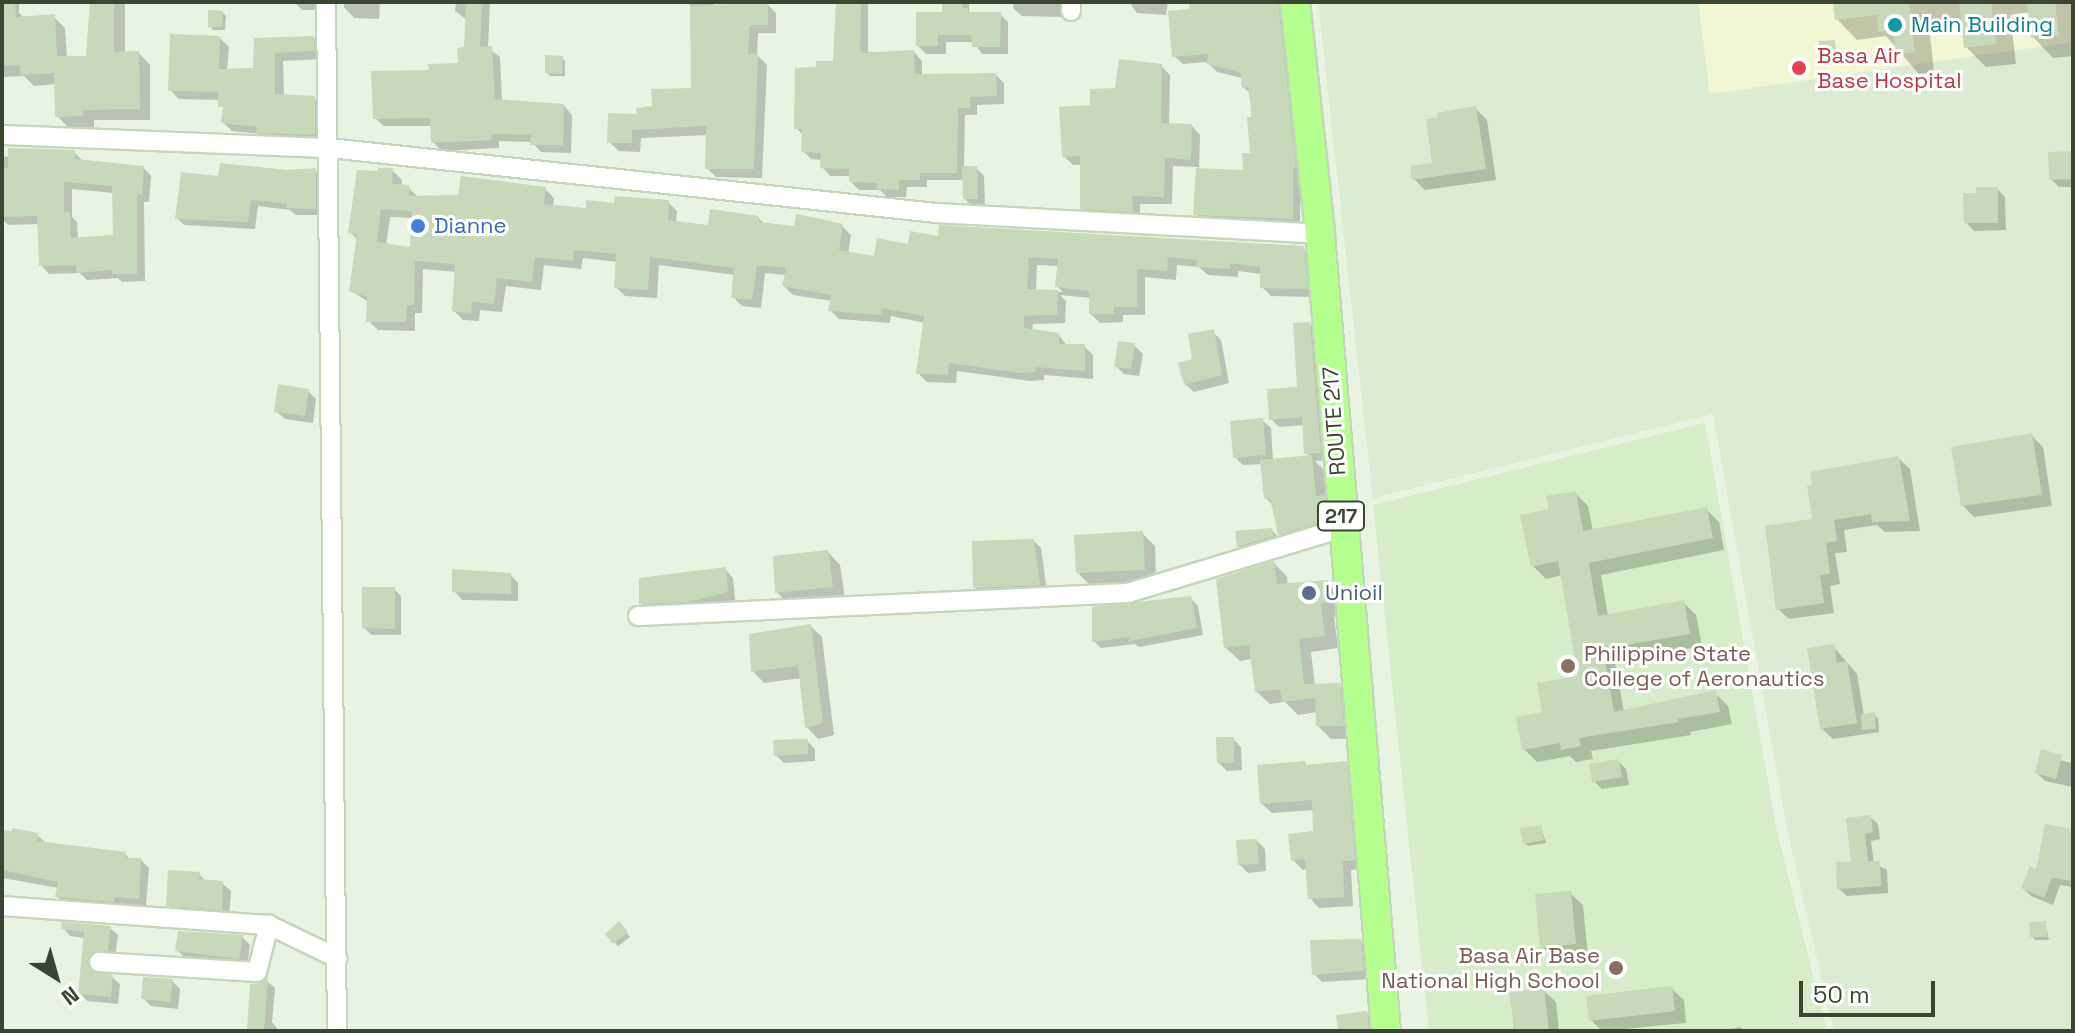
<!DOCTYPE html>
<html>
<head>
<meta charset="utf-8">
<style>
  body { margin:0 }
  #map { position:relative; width:2075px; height:1033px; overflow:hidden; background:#e8f3e1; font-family:"Space Grotesk",sans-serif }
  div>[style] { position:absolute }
  .residential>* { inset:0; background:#dcecd3 }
  .education>* { inset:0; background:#d5eec9 }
  .medical>* { inset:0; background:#f3f6d3 }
  .shadow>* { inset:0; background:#0003 }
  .building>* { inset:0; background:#c7d9b9 }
  .roads { filter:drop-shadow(2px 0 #c5d7ba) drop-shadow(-2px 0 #c5d7ba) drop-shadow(0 2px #c5d7ba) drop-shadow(0 -2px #c5d7ba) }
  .minor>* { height:18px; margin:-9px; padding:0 9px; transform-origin:9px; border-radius:9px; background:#fff }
  .primary>* { height:28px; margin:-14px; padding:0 14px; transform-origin:14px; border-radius:14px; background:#b4ff8e }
  .dots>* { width:22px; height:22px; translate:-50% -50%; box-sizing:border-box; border:4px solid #fff; border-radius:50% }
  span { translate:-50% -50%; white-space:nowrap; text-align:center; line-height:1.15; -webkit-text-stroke:6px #fff; paint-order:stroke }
  .shield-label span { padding:2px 6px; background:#fff; border:2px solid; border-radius:6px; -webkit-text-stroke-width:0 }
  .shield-label { font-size:20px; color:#3a4532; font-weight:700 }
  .culture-label { font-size:22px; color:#0d838f }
  .left { translate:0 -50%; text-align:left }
  .health-label { font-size:22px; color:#be3a42 }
  .shop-label { font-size:22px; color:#366cbe }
  .street-label { font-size:22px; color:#3a4532 }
  .service-label { font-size:22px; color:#4e5e75 }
  .education-label { font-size:22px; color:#785e54 }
  .right { translate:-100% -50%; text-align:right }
  .frame { position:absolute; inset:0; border:4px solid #3a4532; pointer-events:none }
  .north { position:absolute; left:16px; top:937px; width:80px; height:80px; -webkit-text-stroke:6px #fff; paint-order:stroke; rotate:143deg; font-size:22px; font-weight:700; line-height:32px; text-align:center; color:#3a4532 }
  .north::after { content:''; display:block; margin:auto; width:28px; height:36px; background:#3a4532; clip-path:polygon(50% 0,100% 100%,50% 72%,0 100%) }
  .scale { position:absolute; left:1799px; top:981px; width:136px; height:36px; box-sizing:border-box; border:4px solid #3a4532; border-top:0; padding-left:10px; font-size:24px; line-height:28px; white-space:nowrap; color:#3a4532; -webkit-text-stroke:6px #fff; paint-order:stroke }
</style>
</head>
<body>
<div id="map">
  <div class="residential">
    <div style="clip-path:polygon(1318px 2px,2073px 2px,2073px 1031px,1834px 1031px,1787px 829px,1713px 414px,1373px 498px)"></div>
  </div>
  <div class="education">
    <div style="clip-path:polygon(1705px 423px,1776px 827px,1827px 1031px,1429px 1031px,1373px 505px)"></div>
  </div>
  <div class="medical">
    <div style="clip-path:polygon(1698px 2px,2073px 2px,2073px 42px,1710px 94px)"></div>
  </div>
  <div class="shadow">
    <div style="clip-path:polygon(2px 2px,19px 2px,19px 13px,25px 18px,54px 17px,65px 28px,67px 58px,88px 58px,91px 2px,125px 2px,125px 53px,139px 53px,150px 65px,150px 120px,94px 120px,94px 127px,68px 127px,57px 116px,56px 84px,34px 86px,24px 76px,2px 77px)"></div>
    <div style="clip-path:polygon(294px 2px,324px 2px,324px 10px,302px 10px)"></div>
    <div style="clip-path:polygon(344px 2px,380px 2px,379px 19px,354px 18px,344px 7px)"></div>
    <div style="clip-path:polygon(456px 2px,490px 2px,488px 48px,500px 57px,502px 101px,564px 106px,572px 115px,571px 153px,541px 152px,532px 142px,499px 141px,499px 148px,442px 151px,433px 142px,432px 126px,384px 126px,375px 118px,431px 72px,460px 64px,466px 49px,467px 20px,455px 11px)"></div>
    <div style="clip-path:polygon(686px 2px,714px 2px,714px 7px,767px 4px,776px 13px,776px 33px,758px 33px,757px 55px,767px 65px,762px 178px,716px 177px,707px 168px,708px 135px,641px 138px,640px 152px,619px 151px,609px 142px,639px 116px,693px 90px,692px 7px)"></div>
    <div style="clip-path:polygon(836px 2px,868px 2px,868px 52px,914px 52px,922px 61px,922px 76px,996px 75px,1004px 83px,1004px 104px,977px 105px,977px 115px,965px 115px,964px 168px,976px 168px,984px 176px,985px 207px,973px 207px,965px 199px,964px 180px,927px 180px,927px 187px,907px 187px,906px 197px,887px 197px,880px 190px,859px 190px,851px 182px,851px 176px,830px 176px,822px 167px,822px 160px,811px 159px,803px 151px,804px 136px,796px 128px,818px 69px,835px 63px)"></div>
    <div style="clip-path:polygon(944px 2px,969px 2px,969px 12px,1000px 14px,1008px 22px,1008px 54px,982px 54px,974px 42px,946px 42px,946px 54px,926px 54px,918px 46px,944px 14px)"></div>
    <div style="clip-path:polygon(1014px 2px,1064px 2px,1063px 17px,1022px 16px,1013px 8px)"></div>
    <div style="clip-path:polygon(1129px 2px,1168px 2px,1166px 15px,1137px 13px)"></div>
    <div style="clip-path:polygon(1191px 2px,1287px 2px,1300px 176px,1300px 227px,1204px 223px,1196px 214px,1198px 167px,1173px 166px,1172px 204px,1140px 204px,1140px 219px,1091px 217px,1082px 208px,1082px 165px,1073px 165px,1064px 156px,1092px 107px,1161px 66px,1170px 75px,1169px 126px,1192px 126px,1200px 135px,1199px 170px,1245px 172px,1252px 155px,1251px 94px,1243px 87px,1242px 78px,1217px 72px,1207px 62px,1183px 64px,1174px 56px,1191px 11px)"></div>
    <div style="clip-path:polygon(1835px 2px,2073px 2px,2073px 56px,2053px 58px,2033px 37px,2030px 12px,2010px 15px,2016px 64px,1986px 67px,1966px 47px,1963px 23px,1929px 27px,1934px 72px,1919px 74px,1886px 36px,1857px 40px,1837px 19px)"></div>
    <div style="clip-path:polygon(222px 12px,226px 16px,225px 30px,213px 30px,210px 26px)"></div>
    <div style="clip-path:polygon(220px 38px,229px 47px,227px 71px,255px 70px,255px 40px,314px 38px,323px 47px,323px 59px,283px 61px,284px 96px,314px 98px,323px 107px,324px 144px,268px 141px,261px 134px,232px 131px,223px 122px,225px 111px,220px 100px,179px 99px,170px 90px)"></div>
    <div style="clip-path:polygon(1834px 42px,1838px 58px,1825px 58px,1821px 55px)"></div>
    <div style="clip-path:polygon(562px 58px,565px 61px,565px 76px,550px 76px,547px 73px)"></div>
    <div style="clip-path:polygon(1476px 109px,1487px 120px,1496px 180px,1425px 190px,1414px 179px,1434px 165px)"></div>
    <div style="clip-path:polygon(evenodd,74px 152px,82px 160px,143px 167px,151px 176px,149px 202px,144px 202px,145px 281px,122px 282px,118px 278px,87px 280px,80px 273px,49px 274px,41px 265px,39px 224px,8px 225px,2px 219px,2px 157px,74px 152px,72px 189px,114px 193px,116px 237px,78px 240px,77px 222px,72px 217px,72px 189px)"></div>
    <div style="clip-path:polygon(2073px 153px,2073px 187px,2059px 187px,2051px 179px)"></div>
    <div style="clip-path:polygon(315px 170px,322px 177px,322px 215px,296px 215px,290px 210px,258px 206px,255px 229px,184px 225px,177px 218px,220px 178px)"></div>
    <div style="clip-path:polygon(evenodd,393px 171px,402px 180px,401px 187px,408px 187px,417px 196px,460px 197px,545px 189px,554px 198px,553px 207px,587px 210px,668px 202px,677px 211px,676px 223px,709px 227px,758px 218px,765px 224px,795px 228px,842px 226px,851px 235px,848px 254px,875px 258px,940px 238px,1303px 248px,1312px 258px,1316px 297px,1271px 296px,1262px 287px,1262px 274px,1238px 271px,1238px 277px,1208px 275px,1199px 267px,1177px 265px,1176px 280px,1145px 277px,1145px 315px,1123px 315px,1123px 322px,1100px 323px,1091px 314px,1091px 298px,1060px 295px,1066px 301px,1065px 323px,1033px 324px,1032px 331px,1058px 334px,1067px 346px,1084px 346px,1093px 355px,1093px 379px,1044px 375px,1044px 380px,1030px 381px,957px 371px,956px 383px,927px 382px,918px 373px,925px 323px,891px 316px,890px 323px,839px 319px,830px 310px,832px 301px,793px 295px,784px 286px,786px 275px,765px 273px,761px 308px,742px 306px,733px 297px,735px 275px,659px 265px,657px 298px,625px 296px,616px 287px,618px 262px,583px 258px,581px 269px,544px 265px,541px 290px,506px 286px,502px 312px,480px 310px,479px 321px,463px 320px,454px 311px,457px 272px,423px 269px,422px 313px,415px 313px,415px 331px,378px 330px,369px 321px,369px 302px,351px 291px,358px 240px,350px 232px,393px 171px,390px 217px,414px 218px,412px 249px,386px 246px,390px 217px,393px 171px,1037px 265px,1059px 266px,1057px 286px,1063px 292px,1036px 291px,1037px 265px)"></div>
    <div style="clip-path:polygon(1997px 189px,2005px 197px,2006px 230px,1974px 231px,1966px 222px,1978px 195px)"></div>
    <div style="clip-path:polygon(1309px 324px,1318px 333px,1328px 460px,1315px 461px,1324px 470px,1326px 500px,1336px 510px,1338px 533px,1292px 547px,1280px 534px,1273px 506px,1266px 498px,1263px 464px,1243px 465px,1235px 457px,1262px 420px,1271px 428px,1273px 461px,1310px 457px,1306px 453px,1305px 425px,1279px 427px,1271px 419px,1299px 389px)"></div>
    <div style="clip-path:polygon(1213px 332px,1221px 340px,1229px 383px,1194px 392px,1185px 384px)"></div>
    <div style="clip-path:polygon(1134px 345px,1143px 354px,1139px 376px,1124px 374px,1116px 366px)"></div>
    <div style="clip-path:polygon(308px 391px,316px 399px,313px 423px,285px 419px,276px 411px)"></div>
    <div style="clip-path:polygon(2031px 435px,2043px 447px,2052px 506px,1974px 517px,1962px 505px)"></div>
    <div style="clip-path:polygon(1899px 459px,1910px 469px,1920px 531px,1885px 532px,1877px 525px,1844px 530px,1847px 552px,1835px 553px,1840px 584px,1830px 586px,1834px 613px,1789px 619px,1778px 609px,1814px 521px)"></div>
    <div style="clip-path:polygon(1575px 493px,1588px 506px,1593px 531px,1706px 509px,1719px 522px,1724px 550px,1601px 575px,1608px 616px,1683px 602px,1696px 615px,1702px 646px,1615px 662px,1624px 712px,1715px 693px,1728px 706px,1732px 724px,1690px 732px,1691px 735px,1591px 751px,1593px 759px,1576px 762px,1570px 756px,1537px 762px,1524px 749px,1544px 714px,1580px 678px,1562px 575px,1546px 579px,1533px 566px,1551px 511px)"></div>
    <div style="clip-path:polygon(1271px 530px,1280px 538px,1247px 555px,1239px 547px,1237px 533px)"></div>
    <div style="clip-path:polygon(1142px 533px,1155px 546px,1156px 582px,1090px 585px,1078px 573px)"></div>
    <div style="clip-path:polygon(1034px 541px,1041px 548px,1047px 592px,983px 595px,975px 587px)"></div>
    <div style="clip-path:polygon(828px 552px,840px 565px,845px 599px,789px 605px,777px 592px)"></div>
    <div style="clip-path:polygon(1274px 563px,1287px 577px,1288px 585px,1327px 582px,1340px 596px,1342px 615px,1334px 616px,1338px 648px,1311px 652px,1315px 686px,1339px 685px,1353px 699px,1356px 739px,1331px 739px,1318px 726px,1317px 712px,1298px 715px,1285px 702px,1270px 704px,1256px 691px,1252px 659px,1240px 661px,1226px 648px)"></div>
    <div style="clip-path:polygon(725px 569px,733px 578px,735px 600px,698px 609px,649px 611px,641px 603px)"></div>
    <div style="clip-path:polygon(510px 574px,518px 583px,518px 601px,462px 600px,454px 591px)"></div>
    <div style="clip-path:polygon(394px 589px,401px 596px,401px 635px,372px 635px,364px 628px)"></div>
    <div style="clip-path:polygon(1190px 598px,1198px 606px,1203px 635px,1139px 647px,1135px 644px,1101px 648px,1094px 641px)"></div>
    <div style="clip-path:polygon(810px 626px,822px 637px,834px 735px,818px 739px,807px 727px,802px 678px,764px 683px,753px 671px)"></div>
    <div style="clip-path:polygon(1833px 646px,1857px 674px,1864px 716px,1874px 715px,1878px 718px,1879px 732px,1833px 739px,1821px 728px)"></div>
    <div style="clip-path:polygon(1233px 739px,1241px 747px,1242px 770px,1227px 771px,1219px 763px)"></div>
    <div style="clip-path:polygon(807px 741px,815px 749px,815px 761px,784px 763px,776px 755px)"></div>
    <div style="clip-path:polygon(2041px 756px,2073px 763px,2073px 787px,2045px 781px,2037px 773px)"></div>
    <div style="clip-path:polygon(1618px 761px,1626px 769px,1629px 785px,1602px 789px,1594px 781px)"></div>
    <div style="clip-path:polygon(1346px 763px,1355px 773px,1363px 869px,1351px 870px,1353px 906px,1319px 908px,1310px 898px,1308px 869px,1303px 870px,1293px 860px,1315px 833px,1314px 810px,1272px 813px,1262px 804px,1259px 767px)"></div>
    <div style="clip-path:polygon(1870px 817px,1878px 824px,1880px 839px,1871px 841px,1874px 863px,1887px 870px,1888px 893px,1847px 896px,1839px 889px,1854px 864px)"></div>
    <div style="clip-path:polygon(1541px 827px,1546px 843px,1528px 846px,1525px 843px)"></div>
    <div style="clip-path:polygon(2px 831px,37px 835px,47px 844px,125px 854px,131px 860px,141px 860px,149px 868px,146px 906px,122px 904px,122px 909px,65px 904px,57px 896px,59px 888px,2px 878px)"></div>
    <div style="clip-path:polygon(2073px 831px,2073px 887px,2060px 885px,2053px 905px,2031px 896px,2023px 888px)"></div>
    <div style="clip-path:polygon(1257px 841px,1265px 849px,1266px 871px,1248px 873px,1240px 865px)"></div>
    <div style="clip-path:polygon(199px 874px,207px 882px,222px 883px,231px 891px,229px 917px,177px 913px,168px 905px)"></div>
    <div style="clip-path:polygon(1570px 893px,1583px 905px,1588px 957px,1555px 960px,1542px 947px)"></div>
    <div style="clip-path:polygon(2045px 923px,2049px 940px,2035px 940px,2032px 936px)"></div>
    <div style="clip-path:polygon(619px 924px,630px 937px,618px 946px,607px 934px)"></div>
    <div style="clip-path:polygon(63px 928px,110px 928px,118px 935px,115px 958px,101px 959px,94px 971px,96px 975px,112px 977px,120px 984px,118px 1004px,87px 1001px,80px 993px,85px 938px,70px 936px)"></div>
    <div style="clip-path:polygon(242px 937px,250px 945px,247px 966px,185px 958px,177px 950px)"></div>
    <div style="clip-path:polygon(1360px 941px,1369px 949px,1371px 979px,1322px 982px,1314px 974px)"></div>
    <div style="clip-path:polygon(172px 981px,180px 989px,178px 1009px,151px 1006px,143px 998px)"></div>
    <div style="clip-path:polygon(267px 981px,275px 988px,272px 1022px,279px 1031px,249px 1031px,262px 985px)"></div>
    <div style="clip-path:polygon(1671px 988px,1684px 1000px,1686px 1023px,1602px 1031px,1591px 1020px)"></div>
    <div style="clip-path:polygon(1543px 990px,1556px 1002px,1559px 1031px,1514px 1031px,1511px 995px)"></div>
    <div style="clip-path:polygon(1367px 1013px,1376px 1023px,1377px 1031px,1340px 1031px)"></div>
    <div style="clip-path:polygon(1740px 1027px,1744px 1031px,1721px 1031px)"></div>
    <div style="clip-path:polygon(1279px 1029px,1296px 1029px,1298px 1031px,1279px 1031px)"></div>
  </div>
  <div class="building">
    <div style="clip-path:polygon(2px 2px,15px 2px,16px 17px,55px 14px,57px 56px,86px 56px,90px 2px,114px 2px,114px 52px,139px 51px,140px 109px,83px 110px,83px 116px,55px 117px,54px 73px,20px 75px,20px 65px,2px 66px)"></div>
    <div style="clip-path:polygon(466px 2px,482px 2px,480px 47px,492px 46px,495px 99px,564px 104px,563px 145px,530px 145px,531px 135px,492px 134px,491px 140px,431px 143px,430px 118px,373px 119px,371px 71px,429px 70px,428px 64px,458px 63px,457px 48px,464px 47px)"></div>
    <div style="clip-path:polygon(768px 2px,768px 25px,750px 25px,748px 54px,758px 54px,754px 169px,705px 169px,706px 126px,632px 130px,632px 143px,607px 143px,608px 113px,637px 114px,636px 108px,652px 106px,651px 89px,691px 88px,690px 6px)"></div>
    <div style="clip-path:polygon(836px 2px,861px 2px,860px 50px,864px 53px,914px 50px,915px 74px,996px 73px,997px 96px,970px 97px,970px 108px,958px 108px,957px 173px,920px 173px,920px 180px,899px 180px,899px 190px,877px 189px,877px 183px,849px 182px,849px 169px,820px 168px,821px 153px,801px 152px,802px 129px,794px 129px,795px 68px,816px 67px,816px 61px,833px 61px)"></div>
    <div style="clip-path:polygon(942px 2px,962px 2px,962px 8px,968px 8px,968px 12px,1001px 12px,1000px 47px,972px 47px,971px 35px,938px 35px,938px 46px,916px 46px,916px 12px,942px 12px)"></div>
    <div style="clip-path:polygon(1189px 2px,1278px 2px,1296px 167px,1293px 168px,1293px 219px,1193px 215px,1196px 168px,1243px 170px,1242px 153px,1250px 153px,1247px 117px,1252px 117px,1248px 87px,1242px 88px,1240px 72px,1206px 64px,1209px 54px,1172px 57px,1168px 11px,1189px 9px)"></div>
    <div style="clip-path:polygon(1833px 2px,1909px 2px,1915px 52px,1896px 55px,1893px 30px,1878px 32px,1877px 15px,1835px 20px)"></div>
    <div style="clip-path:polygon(1959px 2px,1991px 2px,1996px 44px,1964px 48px)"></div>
    <div style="clip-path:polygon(2027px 2px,2055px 2px,2059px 35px,2031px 38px)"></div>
    <div style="clip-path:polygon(208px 10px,223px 11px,222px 27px,208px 27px)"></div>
    <div style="clip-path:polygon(170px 34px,220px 36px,219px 69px,253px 68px,254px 38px,314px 36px,315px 51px,275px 53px,275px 94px,315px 96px,315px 135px,256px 133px,257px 127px,221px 123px,223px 107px,218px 107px,218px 92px,168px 91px)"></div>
    <div style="clip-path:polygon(1835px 40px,1836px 55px,1819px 56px,1819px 41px)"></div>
    <div style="clip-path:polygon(545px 55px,563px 56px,562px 74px,545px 73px)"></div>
    <div style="clip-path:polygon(1119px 59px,1162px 64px,1161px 123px,1192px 124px,1191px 160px,1165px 158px,1164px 197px,1132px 196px,1133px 212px,1080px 209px,1080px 156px,1062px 157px,1059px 107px,1090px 105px,1090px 89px,1115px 88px)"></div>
    <div style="clip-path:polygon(1476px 106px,1486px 169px,1412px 180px,1410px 166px,1432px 163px,1426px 119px,1437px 118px,1437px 113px)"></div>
    <div style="clip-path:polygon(evenodd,8px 148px,75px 150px,75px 159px,144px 166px,142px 195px,137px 194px,137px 274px,112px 274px,112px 270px,77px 273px,76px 265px,39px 266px,37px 216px,2px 217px,2px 168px,8px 168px,8px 148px,64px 182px,112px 186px,113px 235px,71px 238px,70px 212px,64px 212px,64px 182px)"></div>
    <div style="clip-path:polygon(2073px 151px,2073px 179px,2049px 180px,2048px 152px)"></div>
    <div style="clip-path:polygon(220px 163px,287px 170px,316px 168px,316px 209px,286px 208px,287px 204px,251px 200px,248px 222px,175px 219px,181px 172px,218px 176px)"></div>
    <div style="clip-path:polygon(962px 166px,977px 166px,978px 199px,963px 199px)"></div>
    <div style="clip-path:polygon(evenodd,378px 168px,393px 168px,392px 184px,409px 185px,409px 196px,458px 195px,461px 176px,546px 187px,544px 204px,586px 208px,586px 200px,614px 203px,615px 196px,669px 200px,668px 220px,708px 225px,710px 209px,759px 216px,759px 222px,794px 226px,796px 214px,817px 218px,843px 224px,839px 250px,874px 256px,877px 238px,908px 244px,910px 231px,938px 236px,939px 225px,1304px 246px,1308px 289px,1260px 288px,1260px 267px,1230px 263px,1230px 269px,1196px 267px,1197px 260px,1168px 257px,1167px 271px,1137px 269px,1137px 307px,1114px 307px,1114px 314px,1089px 314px,1089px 291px,1055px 287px,1058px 259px,1029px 257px,1027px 289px,1058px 290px,1057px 315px,1024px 316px,1024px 328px,1059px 333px,1059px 344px,1085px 344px,1085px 371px,1035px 367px,1036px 372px,1020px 373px,949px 363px,948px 375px,916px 374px,924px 316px,882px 308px,881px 315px,828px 311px,831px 295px,782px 286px,786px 268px,757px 265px,752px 300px,731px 298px,734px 268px,650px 257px,648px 290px,614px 288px,616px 254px,574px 250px,573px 261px,535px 257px,532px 282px,497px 278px,494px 304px,472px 302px,471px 313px,452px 311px,455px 264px,415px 261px,414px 305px,407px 305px,406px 322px,366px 322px,367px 297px,349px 291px,357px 234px,348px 233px,357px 170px,378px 171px,378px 168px,381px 209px,412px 211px,410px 247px,377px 242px,381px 209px)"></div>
    <div style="clip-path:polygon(1976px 187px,1998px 187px,1998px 223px,1964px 223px,1963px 193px,1976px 193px)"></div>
    <div style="clip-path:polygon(1310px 322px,1321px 453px,1304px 454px,1302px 417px,1269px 420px,1267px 389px,1297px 387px,1293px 323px)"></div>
    <div style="clip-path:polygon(1214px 329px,1222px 375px,1184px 385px,1178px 363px,1192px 359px,1188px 334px)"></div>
    <div style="clip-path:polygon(1118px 341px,1135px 343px,1131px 369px,1114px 367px)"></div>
    <div style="clip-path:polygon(278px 384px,309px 389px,305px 416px,274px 412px)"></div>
    <div style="clip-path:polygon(1263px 418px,1266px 455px,1233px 458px,1230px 421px)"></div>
    <div style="clip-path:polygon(2032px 433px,2042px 495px,1961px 506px,1951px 447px)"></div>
    <div style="clip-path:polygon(1312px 455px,1316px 496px,1325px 495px,1327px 520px,1278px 535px,1270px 498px,1264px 499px,1260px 460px)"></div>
    <div style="clip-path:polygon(1899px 456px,1910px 521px,1872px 522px,1871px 514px,1834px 520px,1837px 541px,1826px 543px,1830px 574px,1820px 575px,1824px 603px,1776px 610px,1765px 526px,1812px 519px,1807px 486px,1812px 485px,1810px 472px)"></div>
    <div style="clip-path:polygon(1576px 491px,1583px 531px,1707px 507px,1713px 538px,1589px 563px,1598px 616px,1684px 600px,1690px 634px,1603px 649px,1614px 712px,1716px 690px,1720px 712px,1678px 719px,1679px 722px,1579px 738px,1581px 746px,1561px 750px,1560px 743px,1522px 750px,1516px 717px,1542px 712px,1537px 683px,1578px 676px,1558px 561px,1531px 567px,1520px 515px,1549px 509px,1546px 496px)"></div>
    <div style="clip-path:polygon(1272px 528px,1273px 536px,1237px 547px,1235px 531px)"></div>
    <div style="clip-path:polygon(1143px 531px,1145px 570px,1076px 573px,1074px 535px)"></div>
    <div style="clip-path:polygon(1034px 539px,1040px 585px,973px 588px,972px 541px)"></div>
    <div style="clip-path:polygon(828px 550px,833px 587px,775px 593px,773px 556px)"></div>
    <div style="clip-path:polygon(1274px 561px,1277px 584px,1328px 580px,1329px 603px,1321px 603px,1325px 636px,1299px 639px,1304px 684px,1340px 683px,1344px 726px,1316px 726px,1315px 698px,1282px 702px,1280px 689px,1255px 692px,1249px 645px,1224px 648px,1216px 579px)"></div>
    <div style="clip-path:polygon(726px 567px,728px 592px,688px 602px,639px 604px,639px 578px)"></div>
    <div style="clip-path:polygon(452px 569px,511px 573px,511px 594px,452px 592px)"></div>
    <div style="clip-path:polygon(362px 587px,395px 587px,395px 629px,362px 628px)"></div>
    <div style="clip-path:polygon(1191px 596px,1197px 628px,1129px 641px,1129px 637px,1092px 642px,1092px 607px)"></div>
    <div style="clip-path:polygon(811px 624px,823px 723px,805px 728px,798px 666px,751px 672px,749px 634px)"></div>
    <div style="clip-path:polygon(1834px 644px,1837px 663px,1847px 661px,1857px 723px,1820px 729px,1807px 648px)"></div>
    <div style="clip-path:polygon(1875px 712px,1876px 729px,1862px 730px,1861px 714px)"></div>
    <div style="clip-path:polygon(1216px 737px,1234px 737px,1234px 763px,1217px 763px)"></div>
    <div style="clip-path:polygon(808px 739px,808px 754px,774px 756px,773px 740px)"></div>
    <div style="clip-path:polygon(2041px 749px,2062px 755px,2056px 779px,2035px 773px)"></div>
    <div style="clip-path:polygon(1619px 759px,1622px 777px,1592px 782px,1589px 764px)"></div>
    <div style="clip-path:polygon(1305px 761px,1306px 765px,1347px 761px,1355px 860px,1343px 861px,1344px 897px,1308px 899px,1305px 859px,1291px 861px,1288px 834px,1313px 831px,1312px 800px,1260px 804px,1257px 765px)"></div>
    <div style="clip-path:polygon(1871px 815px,1873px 832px,1865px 834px,1868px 861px,1880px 861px,1881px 886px,1837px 889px,1836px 862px,1851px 862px,1846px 818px)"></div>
    <div style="clip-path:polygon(2045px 824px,2073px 829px,2073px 881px,2052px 878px,2044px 898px,2021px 888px,2030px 866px,2036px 869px)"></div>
    <div style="clip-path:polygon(1541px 825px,1544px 840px,1523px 844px,1520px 828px)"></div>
    <div style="clip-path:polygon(12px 828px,38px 833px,37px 841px,126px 852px,126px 858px,141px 858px,139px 899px,115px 897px,114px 902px,55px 897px,58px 882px,2px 870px,2px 830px,12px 831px)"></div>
    <div style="clip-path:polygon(1257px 839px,1259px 864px,1238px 865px,1236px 840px)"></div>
    <div style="clip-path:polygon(168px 870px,200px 872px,199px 879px,223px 881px,222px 910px,166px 906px)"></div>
    <div style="clip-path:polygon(1571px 891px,1576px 944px,1540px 948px,1535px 894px)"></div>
    <div style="clip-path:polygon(619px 921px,628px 932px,613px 944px,605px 934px)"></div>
    <div style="clip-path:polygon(2046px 921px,2047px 937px,2030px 937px,2029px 922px)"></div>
    <div style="clip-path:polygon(62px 922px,111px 926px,108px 951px,93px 952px,87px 962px,93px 972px,113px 975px,111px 997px,78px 994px,84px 932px,61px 929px)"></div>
    <div style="clip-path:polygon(178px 931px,243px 935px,239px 959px,175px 951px)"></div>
    <div style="clip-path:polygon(1361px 939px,1364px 971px,1312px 975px,1310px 940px)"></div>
    <div style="clip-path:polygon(143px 977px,173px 979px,170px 1002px,141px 999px)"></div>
    <div style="clip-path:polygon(268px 978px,264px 1031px,247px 1031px,250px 984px,261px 983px)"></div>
    <div style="clip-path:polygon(1672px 986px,1675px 1011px,1589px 1021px,1586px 996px)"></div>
    <div style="clip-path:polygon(1544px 987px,1549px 1031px,1515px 1031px,1509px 993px)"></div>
    <div style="clip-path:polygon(1367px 1011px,1369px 1031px,1338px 1031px,1336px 1015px)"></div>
  </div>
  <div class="roads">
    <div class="minor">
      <div style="left:326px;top:2px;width:1029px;rotate:89.39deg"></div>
      <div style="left:1071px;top:2px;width:9px;rotate:90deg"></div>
      <div style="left:2px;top:135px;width:327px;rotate:2.3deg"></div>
      <div style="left:329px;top:148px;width:610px;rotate:6.11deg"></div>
      <div style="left:936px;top:213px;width:385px;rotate:3.1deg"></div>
      <div style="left:638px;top:616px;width:491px;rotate:-2.7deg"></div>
      <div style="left:1128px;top:593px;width:224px;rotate:-16.9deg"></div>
      <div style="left:2px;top:906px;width:268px;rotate:4.1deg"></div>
      <div style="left:269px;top:925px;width:76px;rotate:25.9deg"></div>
      <div style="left:99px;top:962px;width:158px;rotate:3.6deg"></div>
      <div style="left:257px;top:972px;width:49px;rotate:-75.7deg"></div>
    </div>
    <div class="primary">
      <div style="left:1295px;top:2px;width:233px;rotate:83.8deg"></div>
      <div style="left:1320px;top:234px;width:800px;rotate:85.27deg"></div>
    </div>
  </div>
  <div class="dots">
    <div style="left:1895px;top:25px;background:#0f9aa8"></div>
    <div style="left:1799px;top:68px;background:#e0444e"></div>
    <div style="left:418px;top:226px;background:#3f7fe0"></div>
    <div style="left:1309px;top:593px;background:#5c6f8a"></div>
    <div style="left:1568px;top:666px;background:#8d6e63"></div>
    <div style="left:1616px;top:968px;background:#8d6e63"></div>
  </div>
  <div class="shield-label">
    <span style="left:1341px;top:516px">217</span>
  </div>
  <div class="culture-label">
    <span class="left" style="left:1911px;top:25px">Main Building</span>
  </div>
  <div class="health-label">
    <span class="left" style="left:1817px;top:68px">Basa Air<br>Base Hospital</span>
  </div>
  <div class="shop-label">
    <span class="left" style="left:434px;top:226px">Dianne</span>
  </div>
  <div class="street-label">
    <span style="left:1334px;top:421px;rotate:-94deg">ROUTE 217</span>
  </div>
  <div class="service-label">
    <span class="left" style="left:1325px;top:593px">Unioil</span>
  </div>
  <div class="education-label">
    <span class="left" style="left:1584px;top:666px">Philippine State<br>College of Aeronautics</span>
    <span class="right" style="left:1600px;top:968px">Basa Air Base<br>National High School</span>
  </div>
  <div class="frame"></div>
  <div class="north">N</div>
  <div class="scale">50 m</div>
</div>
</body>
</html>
